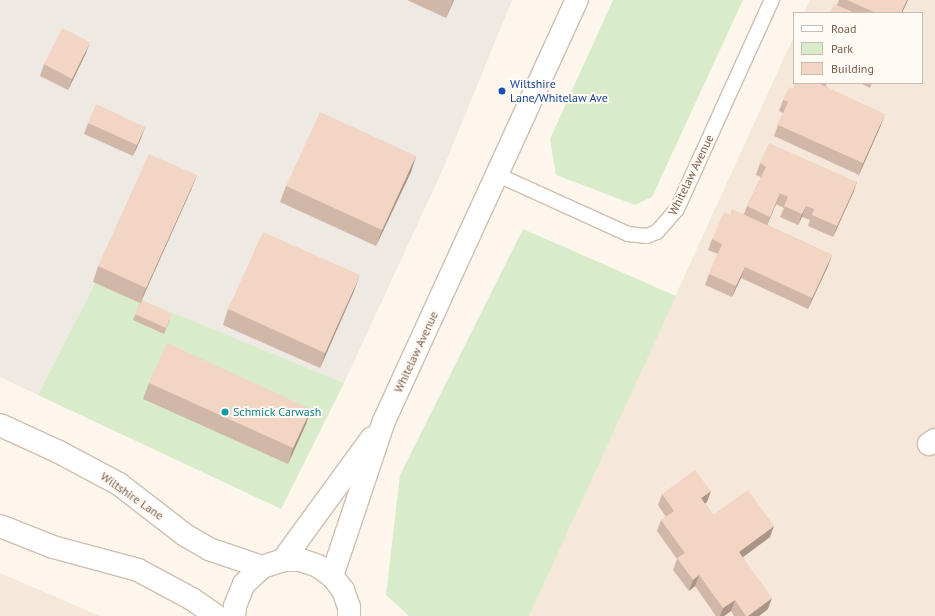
<!DOCTYPE html>
<html>
<head>
<meta charset="utf-8">
<style>
  body { margin:0 }
  #map { position:relative; width:935px; height:616px; overflow:hidden; background:#fdf6ec; font-family:"PT Sans",sans-serif }
  div>[style] { position:absolute }
  .residential>* { inset:0; background:#f5e8da }
  .industrial>* { inset:0; background:#efe9e4 }
  .green>* { inset:0; background:#d8ecc9 }
  .roads { filter:drop-shadow(1px 0 #d1beb0) drop-shadow(-1px 0 #d1beb0) drop-shadow(0 1px #d1beb0) drop-shadow(0 -1px #d1beb0) }
  .service>* { height:14px; margin:-7px; padding:0 7px; transform-origin:7px; border-radius:7px; background:#fff }
  .minor>* { height:22px; margin:-11px; padding:0 11px; transform-origin:11px; border-radius:11px; background:#fff }
  .tertiary>* { height:22px; margin:-11px; padding:0 11px; transform-origin:11px; border-radius:11px; background:#fff }
  .secondary>* { height:22px; margin:-11px; padding:0 11px; transform-origin:11px; border-radius:11px; background:#fff }
  .wall>* { inset:0; background:#d1b7a8 }
  .shaded-wall>* { inset:0; background:#aa9588 }
  .building>* { inset:0; background:#f3d5c3 }
  .dots>* { width:11px; height:11px; translate:-50% -50%; box-sizing:border-box; border:2px solid #fffaf3; border-radius:50% }
  span { translate:-50% -50%; white-space:nowrap; text-align:center; line-height:1.15; -webkit-text-stroke:4px #fffaf3; paint-order:stroke }
  .transit-label { font-size:12px; color:#164399 }
  .left { translate:0 -50%; text-align:left }
  .street-label { font-size:12px; color:#7a5c4d }
  .culture-label { font-size:12px; color:#0d838f }
  .legend { position:absolute; left:793px; top:12px; width:130px; height:72px; box-sizing:border-box; background:#fffaf3; border:1px solid #cabbb1; margin:0; padding:5px 7px; list-style:none; font-size:12px; color:#7a5c4d }
  .legend li { display:flex; align-items:center; gap:8px; height:20px }
  .legend b { width:20px; border:1px solid #cabbb1 }
</style>
</head>
<body>
<div id="map">
  <div class="residential">
    <div style="clip-path:polygon(810px 0,935px 0,935px 616px,529px 616px,794px 36px,794px 83px,922px 83px,922px 13px,804px 13px)"></div>
    <div style="clip-path:polygon(0 573px,100px 616px,0 616px)"></div>
  </div>
  <div class="industrial">
    <div style="clip-path:polygon(0 0,512px 0,443px 169px,344px 383px,96px 281px,38px 395px,0 377px)"></div>
  </div>
  <div class="green">
    <div style="clip-path:polygon(613px 0,743px 0,652px 197px,635px 205px,556px 175px,550px 139px)"></div>
    <div style="clip-path:polygon(523px 229px,676px 296px,529px 616px,409px 616px,386px 595px,400px 475px)"></div>
    <div style="clip-path:polygon(96px 281px,344px 383px,281px 509px,38px 395px)"></div>
  </div>
  <div class="roads">
    <div class="service">
      <div style="left:498px;top:175px;width:143px;rotate:24.4deg"></div>
      <div style="left:628px;top:234px;width:19px;rotate:6deg"></div>
      <div style="left:647px;top:236px;width:11px;rotate:-22deg"></div>
      <div style="left:657px;top:232px;width:30px;rotate:-49deg"></div>
      <div style="left:677px;top:209px;width:230px;rotate:-65.6deg"></div>
    </div>
    <div class="minor">
      <div style="left:929px;top:444px;width:7px;rotate:-34deg"></div>
    </div>
    <div class="tertiary">
      <div style="left:283px;top:560px;width:151px;rotate:-53.9deg"></div>
      <div style="left:332px;top:576px;width:163px;rotate:-71.5deg"></div>
      <div style="left:384px;top:421px;width:463px;rotate:-65.4deg"></div>
    </div>
    <div class="secondary">
      <div style="left:0;top:425px;width:65px;rotate:24.6deg"></div>
      <div style="left:59px;top:452px;width:68px;rotate:28.1deg"></div>
      <div style="left:119px;top:484px;width:83px;rotate:37.7deg"></div>
      <div style="left:185px;top:535px;width:28px;rotate:30deg"></div>
      <div style="left:209px;top:549px;width:56px;rotate:18.8deg"></div>
      <div style="left:0;top:526px;width:57px;rotate:21.6deg"></div>
      <div style="left:53px;top:547px;width:88px;rotate:15.1deg"></div>
      <div style="left:138px;top:570px;width:61px;rotate:28.2deg"></div>
      <div style="left:192px;top:599px;width:29px;rotate:35deg"></div>
      <div style="left:234px;top:616px;width:10px;rotate:-84deg"></div>
      <div style="left:235px;top:606px;width:24px;rotate:-68deg"></div>
      <div style="left:244px;top:584px;width:25px;rotate:-43deg"></div>
      <div style="left:262px;top:567px;width:22px;rotate:-18deg"></div>
      <div style="left:283px;top:560px;width:18px"></div>
      <div style="left:301px;top:560px;width:18px;rotate:19deg"></div>
      <div style="left:318px;top:566px;width:17px;rotate:36deg"></div>
      <div style="left:332px;top:576px;width:18px;rotate:52deg"></div>
      <div style="left:343px;top:590px;width:18px;rotate:71deg"></div>
      <div style="left:349px;top:607px;width:9px;rotate:90deg"></div>
    </div>
  </div>
  <div class="wall">
    <div style="clip-path:polygon(407px 0,454px 0,446px 18px)"></div>
    <div style="clip-path:polygon(839px 0,908px 0,902px 13px,830px 13px,837px 5px)"></div>
    <div style="clip-path:polygon(86px 53px,68px 90px,40px 76px,44px 64px)"></div>
    <div style="clip-path:polygon(796px 83px,827px 83px,826px 86px,881px 125px,859px 175px,774px 136px,778px 125px,783px 113px,779px 111px,783px 100px,793px 89px)"></div>
    <div style="clip-path:polygon(860px 83px,872px 83px,870px 88px)"></div>
    <div style="clip-path:polygon(88px 123px,145px 127px,141px 138px,133px 156px,84px 134px)"></div>
    <div style="clip-path:polygon(416px 156px,411px 172px,376px 246px,280px 202px,286px 186px)"></div>
    <div style="clip-path:polygon(760px 163px,857px 182px,853px 193px,833px 237px,808px 226px,810px 220px,802px 217px,798px 225px,780px 217px,784px 208px,776px 204px,767px 225px,832px 255px,828px 266px,808px 309px,741px 278px,732px 297px,705px 285px,709px 274px,718px 254px,708px 250px,712px 239px,730px 215px,744px 214px,747px 206px,761px 177px,756px 175px)"></div>
    <div style="clip-path:polygon(197px 175px,191px 190px,142px 300px,170px 320px,164px 334px,133px 320px,140px 303px,93px 282px,98px 266px)"></div>
    <div style="clip-path:polygon(354px 291px,320px 368px,223px 325px,228px 309px)"></div>
    <div style="clip-path:polygon(149px 383px,311px 409px,306px 424px,288px 464px,143px 399px)"></div>
    <div style="clip-path:polygon(662px 494px,707px 502px,705px 503px,713px 515px,770px 537px,743px 557px,768px 609px,759px 616px,734px 616px,731px 611px,724px 616px,716px 616px,695px 586px,689px 591px,673px 570px,677px 559px,657px 531px,661px 520px,666px 517px,658px 505px)"></div>
  </div>
  <div class="shaded-wall">
    <div style="clip-path:polygon(453px 0,454px 0,446px 18px)"></div>
    <div style="clip-path:polygon(907px 0,908px 0,902px 13px,901px 13px)"></div>
    <div style="clip-path:polygon(90px 42px,86px 53px,68px 90px,72px 79px)"></div>
    <div style="clip-path:polygon(885px 114px,881px 125px,859px 175px,863px 163px)"></div>
    <div style="clip-path:polygon(145px 127px,141px 138px,133px 156px,137px 145px)"></div>
    <div style="clip-path:polygon(416px 156px,411px 172px,376px 246px,382px 230px)"></div>
    <div style="clip-path:polygon(197px 175px,191px 190px,140px 303px,146px 288px)"></div>
    <div style="clip-path:polygon(857px 182px,853px 193px,833px 237px,837px 226px)"></div>
    <div style="clip-path:polygon(780px 193px,776px 204px,766px 228px,770px 217px)"></div>
    <div style="clip-path:polygon(806px 206px,802px 217px,798px 225px,802px 214px)"></div>
    <div style="clip-path:polygon(832px 255px,828px 266px,808px 309px,812px 298px)"></div>
    <div style="clip-path:polygon(745px 267px,741px 278px,732px 297px,736px 286px)"></div>
    <div style="clip-path:polygon(360px 275px,354px 291px,320px 368px,325px 353px)"></div>
    <div style="clip-path:polygon(311px 409px,306px 424px,288px 464px,293px 448px)"></div>
    <div style="clip-path:polygon(711px 491px,707px 502px,697px 509px,701px 498px)"></div>
    <div style="clip-path:polygon(774px 526px,770px 537px,735px 563px,739px 552px)"></div>
    <div style="clip-path:polygon(699px 575px,695px 586px,689px 591px,693px 580px)"></div>
    <div style="clip-path:polygon(772px 598px,768px 609px,759px 616px,748px 616px)"></div>
    <div style="clip-path:polygon(735px 600px,731px 611px,724px 616px,720px 616px,723px 608px)"></div>
  </div>
  <div class="building">
    <div style="clip-path:polygon(847px 0,907px 0,901px 13px,876px 13px)"></div>
    <div style="clip-path:polygon(834px 4px,855px 13px,830px 13px)"></div>
    <div style="clip-path:polygon(62px 28px,90px 42px,72px 79px,44px 64px)"></div>
    <div style="clip-path:polygon(796px 83px,818px 83px,885px 114px,863px 163px,778px 125px,788px 102px,783px 100px,789px 87px,793px 89px)"></div>
    <div style="clip-path:polygon(96px 104px,145px 127px,137px 145px,88px 123px)"></div>
    <div style="clip-path:polygon(320px 112px,416px 156px,382px 230px,286px 186px)"></div>
    <div style="clip-path:polygon(769px 143px,857px 182px,837px 226px,812px 215px,814px 209px,806px 206px,802px 214px,784px 206px,788px 197px,780px 193px,770px 217px,747px 206px,766px 167px,760px 163px)"></div>
    <div style="clip-path:polygon(149px 154px,197px 175px,146px 288px,98px 266px)"></div>
    <div style="clip-path:polygon(732px 209px,832px 255px,812px 298px,745px 267px,736px 286px,709px 274px,722px 244px,712px 239px,724px 212px,730px 215px)"></div>
    <div style="clip-path:polygon(263px 232px,360px 275px,325px 353px,228px 309px)"></div>
    <div style="clip-path:polygon(142px 300px,172px 314px,166px 328px,135px 314px)"></div>
    <div style="clip-path:polygon(167px 343px,311px 409px,293px 448px,149px 383px)"></div>
    <div style="clip-path:polygon(695px 470px,711px 491px,701px 498px,713px 515px,748px 490px,774px 526px,739px 552px,772px 598px,748px 616px,746px 616px,735px 600px,723px 608px,699px 575px,693px 580px,677px 558px,685px 553px,661px 520px,674px 511px,662px 494px)"></div>
  </div>
  <div class="dots">
    <div style="left:502px;top:91px;background:#1a4fb4"></div>
    <div style="left:225px;top:412px;background:#0f9aa8"></div>
  </div>
  <div class="transit-label">
    <span class="left" style="left:510px;top:91px">Wiltshire<br>Lane/Whitelaw Ave</span>
  </div>
  <div class="street-label">
    <span style="left:691px;top:175px;rotate:-64deg">Whitelaw Avenue</span>
    <span style="left:416px;top:352px;rotate:-65deg">Whitelaw Avenue</span>
    <span style="left:132px;top:496px;rotate:35deg">Wiltshire Lane</span>
  </div>
  <div class="culture-label">
    <span class="left" style="left:233px;top:412px">Schmick Carwash</span>
  </div>
  <ul class="legend">
  <li><b style="height:5px;background:#fff"></b>Road</li>
  <li><b style="height:11px;background:#d8ecc9"></b>Park</li>
  <li><b style="height:11px;background:#f3d5c3"></b>Building</li>
  </ul>
</div>
</body>
</html>
